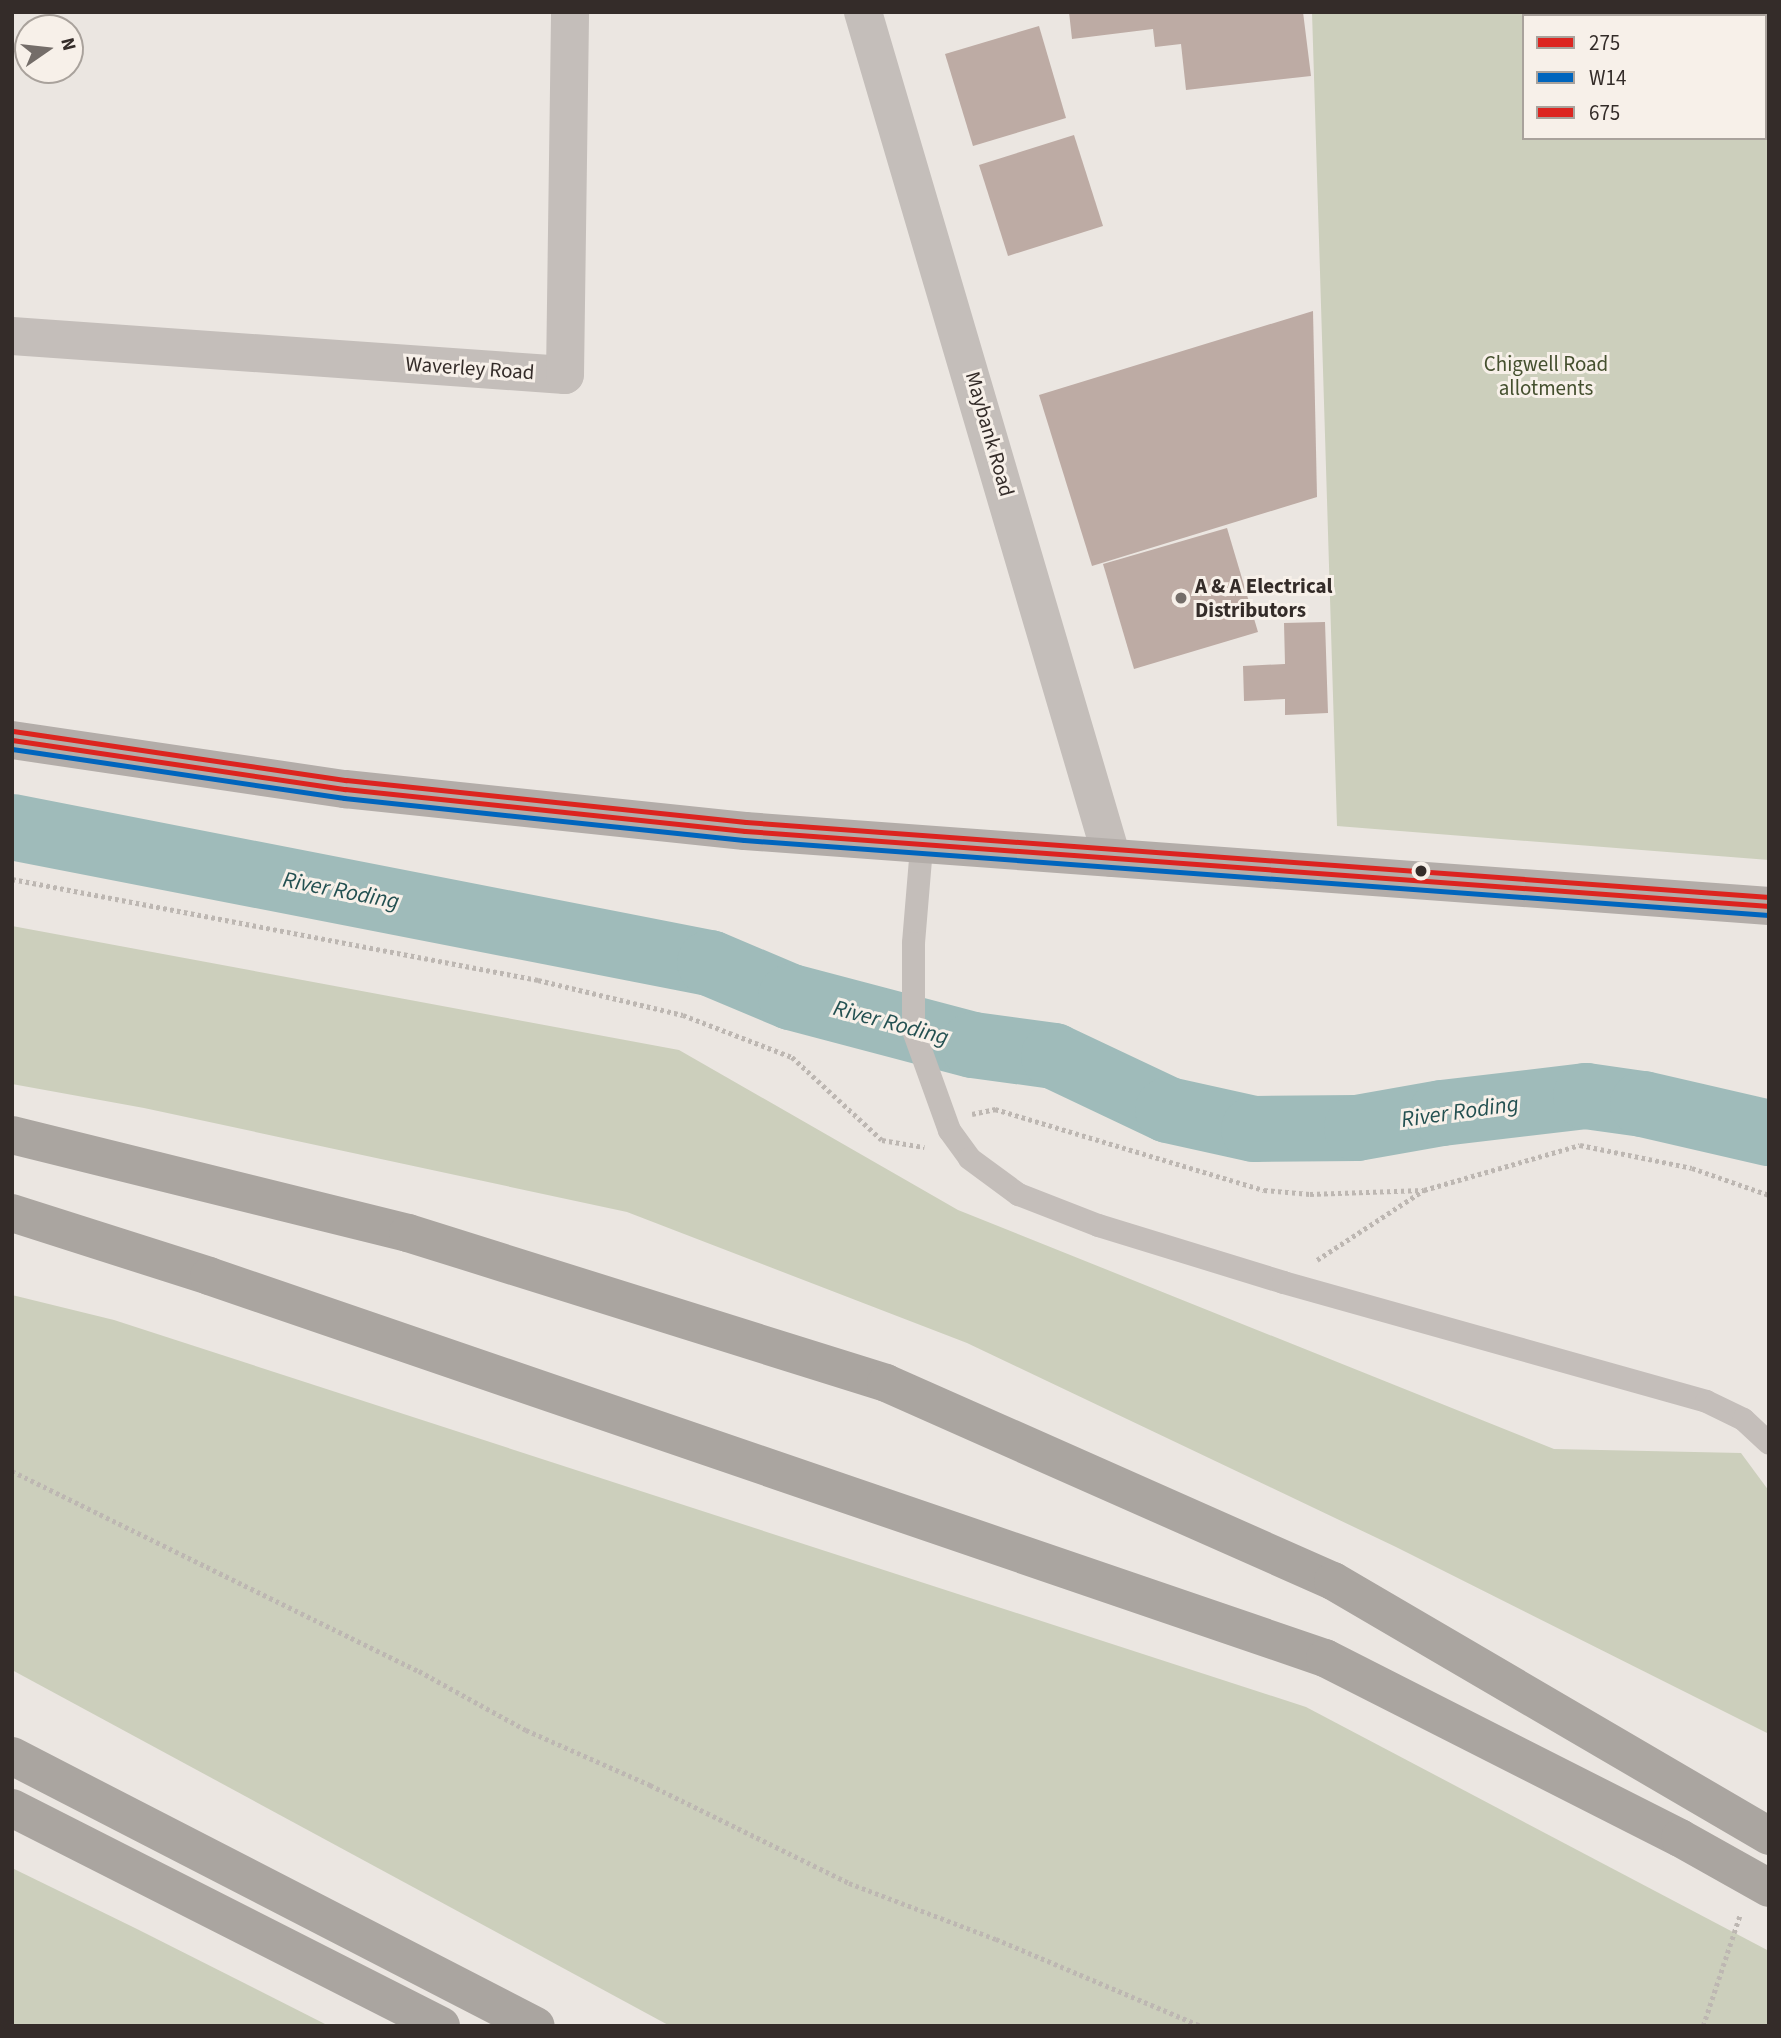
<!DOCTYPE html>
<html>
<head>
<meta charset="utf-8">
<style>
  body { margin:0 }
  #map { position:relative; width:1781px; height:2038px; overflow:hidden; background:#ebe6e1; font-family:"Source Sans 3",sans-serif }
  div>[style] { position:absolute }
  .green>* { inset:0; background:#cccfbc }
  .river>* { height:66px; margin:-33px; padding:0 33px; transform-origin:33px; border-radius:33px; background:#9fbbba }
  .building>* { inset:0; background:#bdaba4 }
  .path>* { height:4.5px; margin-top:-2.25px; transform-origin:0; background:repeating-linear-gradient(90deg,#bdb7b2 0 3.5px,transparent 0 7px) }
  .service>* { height:23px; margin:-11.5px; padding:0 11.5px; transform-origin:11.5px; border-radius:11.5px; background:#c4beba }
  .minor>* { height:38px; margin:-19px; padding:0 19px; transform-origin:19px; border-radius:19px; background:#c4beba }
  .primary>* { height:38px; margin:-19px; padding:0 19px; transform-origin:19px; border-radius:19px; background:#b3ada9 }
  .motorway>* { height:38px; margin:-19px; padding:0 19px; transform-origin:19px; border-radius:19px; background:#aaa5a0 }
  .bus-1>* { height:5px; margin:-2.5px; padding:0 2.5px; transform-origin:2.5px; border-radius:2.5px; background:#dc241f }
  .bus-2>* { height:5px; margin:-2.5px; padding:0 2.5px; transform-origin:2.5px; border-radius:2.5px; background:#0065bd }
  .bus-3>* { height:5px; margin:-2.5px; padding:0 2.5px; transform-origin:2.5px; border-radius:2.5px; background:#dc241f }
  .dots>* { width:19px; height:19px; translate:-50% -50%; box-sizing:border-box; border:4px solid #f7f0e9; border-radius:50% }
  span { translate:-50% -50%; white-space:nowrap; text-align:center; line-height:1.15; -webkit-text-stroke:6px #f7f0e9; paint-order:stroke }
  .park-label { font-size:21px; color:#45502f }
  .street-label { font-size:21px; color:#342c29 }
  .poi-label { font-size:21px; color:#342c29; font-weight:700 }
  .left { translate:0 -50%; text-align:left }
  .water-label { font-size:23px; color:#235051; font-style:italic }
  .frame { position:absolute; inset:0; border:14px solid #342c29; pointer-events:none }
  .legend { position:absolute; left:1522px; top:14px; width:245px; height:126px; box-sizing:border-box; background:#f7f0e9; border:2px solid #a9a29c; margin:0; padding:9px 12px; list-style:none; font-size:21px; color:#342c29 }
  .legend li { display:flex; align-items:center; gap:14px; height:35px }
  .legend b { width:35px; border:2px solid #a9a29c }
  .north { position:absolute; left:14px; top:14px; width:70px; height:70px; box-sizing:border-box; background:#f7f0e9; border:2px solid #a9a29c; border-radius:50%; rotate:76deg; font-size:19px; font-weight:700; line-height:28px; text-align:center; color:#342c29 }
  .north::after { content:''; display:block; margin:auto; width:24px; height:32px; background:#746d69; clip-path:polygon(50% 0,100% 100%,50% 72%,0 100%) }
</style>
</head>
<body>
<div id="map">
  <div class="green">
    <div style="clip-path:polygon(evenodd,1312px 12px,1769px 12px,1769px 860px,1337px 826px,1312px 12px,1524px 16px,1765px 16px,1765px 138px,1524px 138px,1524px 16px)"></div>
    <div style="clip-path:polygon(12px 926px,679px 1050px,958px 1210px,1554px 1449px,1741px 1453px,1769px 1491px,1769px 1734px,1396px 1547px,967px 1343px,627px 1212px,144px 1108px,12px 1084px)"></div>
    <div style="clip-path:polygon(12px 1295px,114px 1320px,1306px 1707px,1769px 1951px,1769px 2026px,670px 2026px,12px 1670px)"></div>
    <div style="clip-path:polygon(12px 1868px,137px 1929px,329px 2026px,12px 2024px)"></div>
  </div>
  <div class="river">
    <div style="left:12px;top:827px;width:711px;rotate:11.03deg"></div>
    <div style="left:710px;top:963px;width:88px;rotate:22.8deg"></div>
    <div style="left:791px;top:997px;width:188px;rotate:14.8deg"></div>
    <div style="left:973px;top:1045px;width:82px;rotate:7.7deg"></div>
    <div style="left:1054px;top:1056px;width:126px;rotate:25.3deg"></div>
    <div style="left:1168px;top:1110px;width:88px;rotate:12.5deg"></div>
    <div style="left:1254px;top:1129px;width:103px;rotate:-0.6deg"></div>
    <div style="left:1357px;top:1128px;width:86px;rotate:-10deg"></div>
    <div style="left:1442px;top:1113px;width:145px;rotate:-6.7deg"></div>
    <div style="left:1586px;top:1096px;width:58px;rotate:8deg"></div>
    <div style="left:1643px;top:1104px;width:129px;rotate:13deg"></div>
  </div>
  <div class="building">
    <div style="clip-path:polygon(1069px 12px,1303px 12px,1311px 76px,1186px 90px,1181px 44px,1155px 47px,1153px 29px,1072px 39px)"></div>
    <div style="clip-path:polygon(1039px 26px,1066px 118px,973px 146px,945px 54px)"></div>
    <div style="clip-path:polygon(1074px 135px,1103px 226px,1008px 256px,979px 165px)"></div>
    <div style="clip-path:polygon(1313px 311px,1317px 497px,1092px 566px,1039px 395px)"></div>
    <div style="clip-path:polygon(1227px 528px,1258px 632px,1134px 669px,1103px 564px)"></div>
    <div style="clip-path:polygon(1325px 622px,1328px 713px,1285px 715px,1285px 699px,1244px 701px,1243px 666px,1285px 664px,1284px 623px)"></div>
  </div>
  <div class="path">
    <div style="left:12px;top:879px;width:536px;rotate:10.87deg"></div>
    <div style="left:538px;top:980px;width:149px;rotate:13.6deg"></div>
    <div style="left:683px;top:1015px;width:117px;rotate:21.1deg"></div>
    <div style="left:792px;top:1057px;width:122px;rotate:42.7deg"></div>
    <div style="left:882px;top:1140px;width:43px;rotate:9.5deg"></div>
    <div style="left:972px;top:1114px;width:24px;rotate:-12deg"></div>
    <div style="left:995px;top:1109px;width:281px;rotate:16.8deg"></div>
    <div style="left:1264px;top:1190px;width:46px;rotate:5deg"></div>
    <div style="left:1310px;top:1194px;width:113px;rotate:-2deg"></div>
    <div style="left:1317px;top:1260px;width:128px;rotate:-33.2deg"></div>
    <div style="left:1424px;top:1190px;width:162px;rotate:-16.1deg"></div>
    <div style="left:1580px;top:1145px;width:114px;rotate:11.6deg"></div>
    <div style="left:1692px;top:1168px;width:82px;rotate:19.3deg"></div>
    <div style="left:12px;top:1471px;width:453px;rotate:26.2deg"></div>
    <div style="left:419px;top:1671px;width:122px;rotate:28.9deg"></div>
    <div style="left:526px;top:1730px;width:136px;rotate:23.9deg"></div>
    <div style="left:650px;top:1785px;width:222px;rotate:26.2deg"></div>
    <div style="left:849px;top:1883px;width:157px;rotate:20.9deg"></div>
    <div style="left:996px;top:1939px;width:223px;rotate:23deg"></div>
    <div style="left:12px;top:2025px;width:1px;rotate:45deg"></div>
    <div style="left:1703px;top:2026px;width:117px;rotate:-71.6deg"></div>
  </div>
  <div class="service">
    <div style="left:921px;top:847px;width:96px;rotate:94.8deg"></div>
    <div style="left:913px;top:943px;width:87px;rotate:90deg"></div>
    <div style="left:913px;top:1030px;width:106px;rotate:70.2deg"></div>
    <div style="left:949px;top:1130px;width:34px;rotate:54deg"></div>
    <div style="left:969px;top:1158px;width:61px;rotate:36.3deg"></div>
    <div style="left:1018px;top:1194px;width:86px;rotate:21.2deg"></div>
    <div style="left:1098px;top:1225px;width:194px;rotate:17.1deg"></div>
    <div style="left:1283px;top:1282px;width:439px;rotate:15.7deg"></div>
    <div style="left:1706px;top:1401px;width:41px;rotate:25.9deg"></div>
    <div style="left:1743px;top:1419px;width:35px;rotate:43deg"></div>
  </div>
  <div class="minor">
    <div style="left:863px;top:12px;width:882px;rotate:73.6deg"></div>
    <div style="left:12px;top:336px;width:554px;rotate:4.03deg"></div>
    <div style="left:565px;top:375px;width:363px;rotate:-89.2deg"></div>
  </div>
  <div class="primary">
    <div style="left:12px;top:740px;width:337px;rotate:8.4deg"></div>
    <div style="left:345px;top:789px;width:402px;rotate:6deg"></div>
    <div style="left:745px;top:831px;width:1027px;rotate:4.19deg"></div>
  </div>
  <div class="motorway">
    <div style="left:12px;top:1135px;width:408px;rotate:13.9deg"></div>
    <div style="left:408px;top:1233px;width:501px;rotate:17.42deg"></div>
    <div style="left:886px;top:1383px;width:489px;rotate:23.9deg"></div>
    <div style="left:1333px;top:1581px;width:505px;rotate:30.32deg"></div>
    <div style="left:12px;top:1213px;width:207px;rotate:17.7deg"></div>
    <div style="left:209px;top:1276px;width:1180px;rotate:18.9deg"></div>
    <div style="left:1325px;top:1658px;width:398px;rotate:26.9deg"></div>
    <div style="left:1680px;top:1838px;width:102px;rotate:29.3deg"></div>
    <div style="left:12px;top:1756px;width:589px;rotate:27.26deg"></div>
    <div style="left:12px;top:1808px;width:481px;rotate:26.9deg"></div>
  </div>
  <div class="bus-1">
    <div style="left:12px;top:740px;width:337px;rotate:8.4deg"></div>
    <div style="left:345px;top:789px;width:402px;rotate:6deg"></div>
    <div style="left:745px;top:831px;width:1027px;rotate:4.19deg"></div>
  </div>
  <div class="bus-2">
    <div style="left:12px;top:749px;width:336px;rotate:8.4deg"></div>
    <div style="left:344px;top:798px;width:402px;rotate:6deg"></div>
    <div style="left:744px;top:840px;width:1027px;rotate:4.19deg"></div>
  </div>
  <div class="bus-3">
    <div style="left:13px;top:731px;width:337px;rotate:8.4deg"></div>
    <div style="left:346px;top:780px;width:402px;rotate:6deg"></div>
    <div style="left:746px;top:822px;width:1026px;rotate:4.19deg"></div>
  </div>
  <div class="dots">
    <div style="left:1181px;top:598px;background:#746d69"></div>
    <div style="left:1421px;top:871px;background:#342c29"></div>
  </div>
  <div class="park-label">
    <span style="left:1546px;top:376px">Chigwell Road<br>allotments</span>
  </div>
  <div class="street-label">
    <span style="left:470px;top:368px;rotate:4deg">Waverley Road</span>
    <span style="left:990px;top:434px;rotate:74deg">Maybank Road</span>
  </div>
  <div class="poi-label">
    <span class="left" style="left:1195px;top:598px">A &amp; A Electrical<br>Distributors</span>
  </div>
  <div class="water-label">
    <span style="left:341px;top:891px;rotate:11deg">River Roding</span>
    <span style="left:891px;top:1023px;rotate:15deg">River Roding</span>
    <span style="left:1460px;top:1112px;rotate:-8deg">River Roding</span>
  </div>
  <div class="frame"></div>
  <ul class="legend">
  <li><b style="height:9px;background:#dc241f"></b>275</li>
  <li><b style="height:9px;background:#0065bd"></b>W14</li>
  <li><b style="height:9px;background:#dc241f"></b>675</li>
  </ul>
  <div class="north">N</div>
</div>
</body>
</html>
